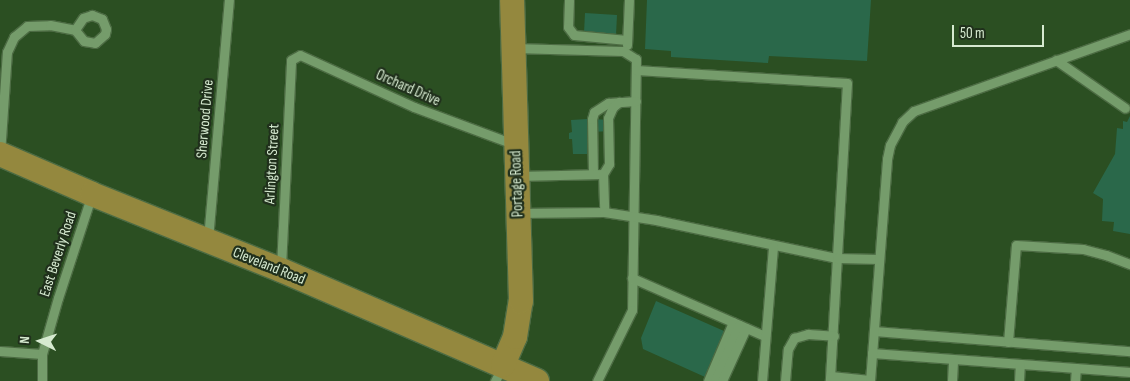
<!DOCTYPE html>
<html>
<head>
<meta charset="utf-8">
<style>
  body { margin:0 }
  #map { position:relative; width:1130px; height:381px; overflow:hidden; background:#2b4f22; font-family:"Sofia Sans Condensed",sans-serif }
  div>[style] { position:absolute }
  .building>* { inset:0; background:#2a684a }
  .roads { filter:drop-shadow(1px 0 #4c6b43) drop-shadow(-1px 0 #4c6b43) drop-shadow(0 1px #4c6b43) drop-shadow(0 -1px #4c6b43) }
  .minor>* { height:9px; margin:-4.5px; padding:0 4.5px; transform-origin:4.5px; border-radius:4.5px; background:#759c6b }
  .major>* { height:24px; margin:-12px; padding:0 12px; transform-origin:12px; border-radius:12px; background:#94883e }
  span { translate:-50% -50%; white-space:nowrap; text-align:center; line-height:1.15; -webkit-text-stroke:4.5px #20301c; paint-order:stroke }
  .street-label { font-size:15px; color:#d6ead0 }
  .north { position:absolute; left:15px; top:316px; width:50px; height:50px; -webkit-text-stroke:4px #20301c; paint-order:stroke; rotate:274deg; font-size:14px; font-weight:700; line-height:20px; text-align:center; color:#d6ead0 }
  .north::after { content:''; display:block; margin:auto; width:18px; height:22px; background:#d6ead0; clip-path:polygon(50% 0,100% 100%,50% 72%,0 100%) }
  .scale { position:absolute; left:952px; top:25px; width:92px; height:22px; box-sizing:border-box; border:2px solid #d6ead0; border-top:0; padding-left:6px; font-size:15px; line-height:18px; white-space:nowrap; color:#d6ead0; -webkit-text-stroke:4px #20301c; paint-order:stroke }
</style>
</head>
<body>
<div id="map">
  <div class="building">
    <div style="clip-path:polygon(647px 0,871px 0,867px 61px,769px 56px,768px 63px,671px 57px,671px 51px,645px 49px)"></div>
    <div style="clip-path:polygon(585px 13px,617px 15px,616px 35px,584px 33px)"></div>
    <div style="clip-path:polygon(1130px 116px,1130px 234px,1113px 231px,1114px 222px,1102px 221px,1103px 199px,1093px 193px,1115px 154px,1117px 128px,1123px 129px,1123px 121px,1127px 122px)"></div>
    <div style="clip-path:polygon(588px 119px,614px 120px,614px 131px,588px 132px,587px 154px,573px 154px,572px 139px,569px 139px,569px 133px,572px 132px,571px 120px)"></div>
    <div style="clip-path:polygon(656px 301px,724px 331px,718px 346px,727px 350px,705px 377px,643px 349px,641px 338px)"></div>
  </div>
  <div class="roads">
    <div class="minor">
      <div style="left:569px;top:0;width:27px;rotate:92deg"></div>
      <div style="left:568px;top:27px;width:10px;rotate:53deg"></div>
      <div style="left:574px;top:35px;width:53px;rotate:5.4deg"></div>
      <div style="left:627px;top:45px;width:45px;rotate:-87.5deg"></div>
      <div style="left:513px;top:48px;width:110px;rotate:1.6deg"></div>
      <div style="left:623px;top:51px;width:15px;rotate:32deg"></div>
      <div style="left:636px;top:59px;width:251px;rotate:90.9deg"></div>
      <div style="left:632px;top:310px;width:79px;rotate:116.2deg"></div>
      <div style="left:1056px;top:60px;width:84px;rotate:34.8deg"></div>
      <div style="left:636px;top:70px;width:211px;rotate:3.5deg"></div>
      <div style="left:847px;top:83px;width:298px;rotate:93.3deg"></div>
      <div style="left:0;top:154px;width:102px;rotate:-86.1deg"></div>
      <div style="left:7px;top:52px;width:17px;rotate:-65deg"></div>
      <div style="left:14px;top:37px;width:17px;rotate:-40deg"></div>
      <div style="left:27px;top:26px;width:23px;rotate:-2deg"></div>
      <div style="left:50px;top:25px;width:25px;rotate:11deg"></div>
      <div style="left:75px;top:30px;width:14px;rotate:51deg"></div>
      <div style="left:84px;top:41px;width:11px;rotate:10deg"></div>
      <div style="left:95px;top:43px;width:13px;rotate:-42deg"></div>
      <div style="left:105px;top:34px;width:5px;rotate:-79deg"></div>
      <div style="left:106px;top:29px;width:11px;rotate:-112deg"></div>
      <div style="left:102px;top:19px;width:11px;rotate:-158deg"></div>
      <div style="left:92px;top:15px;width:9px;rotate:162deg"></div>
      <div style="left:83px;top:18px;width:14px;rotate:124deg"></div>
      <div style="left:593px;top:174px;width:55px;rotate:-91deg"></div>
      <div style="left:592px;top:119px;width:7px;rotate:-74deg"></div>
      <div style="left:594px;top:112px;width:17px;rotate:-33deg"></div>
      <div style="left:608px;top:103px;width:28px;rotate:-4deg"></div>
      <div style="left:603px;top:174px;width:12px;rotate:-59deg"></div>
      <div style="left:609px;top:164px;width:46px;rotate:-91.2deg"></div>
      <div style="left:608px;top:118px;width:12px;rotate:-66deg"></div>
      <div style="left:613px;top:107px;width:8px;rotate:-40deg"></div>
      <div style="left:517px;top:176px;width:86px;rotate:-1.3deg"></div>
      <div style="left:603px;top:174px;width:38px;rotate:88deg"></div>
      <div style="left:518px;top:213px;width:86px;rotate:-0.7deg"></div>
      <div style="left:604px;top:212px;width:53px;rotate:8.7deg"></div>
      <div style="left:656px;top:220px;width:185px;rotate:11.9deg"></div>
      <div style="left:837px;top:258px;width:42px;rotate:1.4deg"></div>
      <div style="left:208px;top:239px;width:240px;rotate:-85deg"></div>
      <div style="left:281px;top:267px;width:207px;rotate:-87.2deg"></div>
      <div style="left:291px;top:60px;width:10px;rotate:-29deg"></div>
      <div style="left:300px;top:55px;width:125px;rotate:24.5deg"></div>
      <div style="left:414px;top:107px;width:109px;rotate:20.4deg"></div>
      <div style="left:632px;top:278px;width:145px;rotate:23.6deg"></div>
      <div style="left:874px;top:331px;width:257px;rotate:4.5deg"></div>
      <div style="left:1008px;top:342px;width:97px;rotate:-85.3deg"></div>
      <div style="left:1016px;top:245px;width:67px;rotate:3.4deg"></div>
      <div style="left:1083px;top:249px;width:24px;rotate:15deg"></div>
      <div style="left:1106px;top:255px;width:26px;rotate:21deg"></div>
      <div style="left:0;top:351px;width:42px;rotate:4.1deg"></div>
      <div style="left:872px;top:353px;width:259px;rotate:4.2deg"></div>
      <div style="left:831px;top:376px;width:39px;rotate:6deg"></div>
      <div style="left:42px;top:381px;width:27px;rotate:-90deg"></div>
      <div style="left:42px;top:354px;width:58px;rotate:-74.1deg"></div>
      <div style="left:58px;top:298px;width:109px;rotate:-71.9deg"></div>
      <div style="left:495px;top:381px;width:15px;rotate:-62deg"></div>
      <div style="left:708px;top:381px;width:64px;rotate:-67deg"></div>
      <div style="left:715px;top:381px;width:61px;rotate:-66.8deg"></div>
      <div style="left:722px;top:381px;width:58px;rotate:-65.6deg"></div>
      <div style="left:762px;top:381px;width:135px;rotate:-85.3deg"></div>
      <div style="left:785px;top:381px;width:32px;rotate:-85deg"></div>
      <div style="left:788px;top:349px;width:13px;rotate:-61deg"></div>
      <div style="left:794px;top:338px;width:15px;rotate:-16deg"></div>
      <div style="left:808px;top:334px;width:26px;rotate:4deg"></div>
      <div style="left:870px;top:381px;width:223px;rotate:-85.6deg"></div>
      <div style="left:887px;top:159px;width:14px;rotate:-78deg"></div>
      <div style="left:890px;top:145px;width:26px;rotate:-62deg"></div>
      <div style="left:902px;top:122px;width:16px;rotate:-43deg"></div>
      <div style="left:914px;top:111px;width:229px;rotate:-19.6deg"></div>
      <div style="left:952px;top:381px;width:21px;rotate:-87deg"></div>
      <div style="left:1019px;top:381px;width:17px;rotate:-87deg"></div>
      <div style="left:1075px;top:381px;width:13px;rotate:-86deg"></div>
    </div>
    <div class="major">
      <div style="left:0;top:154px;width:100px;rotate:23.5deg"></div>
      <div style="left:92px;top:194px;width:204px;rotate:21.9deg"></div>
      <div style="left:281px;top:270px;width:279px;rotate:23.4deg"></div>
      <div style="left:503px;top:365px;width:30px;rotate:-67deg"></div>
      <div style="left:515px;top:337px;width:36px;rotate:-81deg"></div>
      <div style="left:521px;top:301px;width:301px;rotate:-91.7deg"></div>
    </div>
  </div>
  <div class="street-label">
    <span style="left:408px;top:88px;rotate:24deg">Orchard Drive</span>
    <span style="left:205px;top:119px;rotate:-85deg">Sherwood Drive</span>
    <span style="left:272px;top:164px;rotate:-87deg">Arlington Street</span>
    <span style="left:517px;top:184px;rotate:-92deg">Portage Road</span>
    <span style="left:58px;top:254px;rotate:-72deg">East Beverly Road</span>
    <span style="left:269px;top:266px;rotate:22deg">Cleveland Road</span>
  </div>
  <div class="north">N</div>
  <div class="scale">50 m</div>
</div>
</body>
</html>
